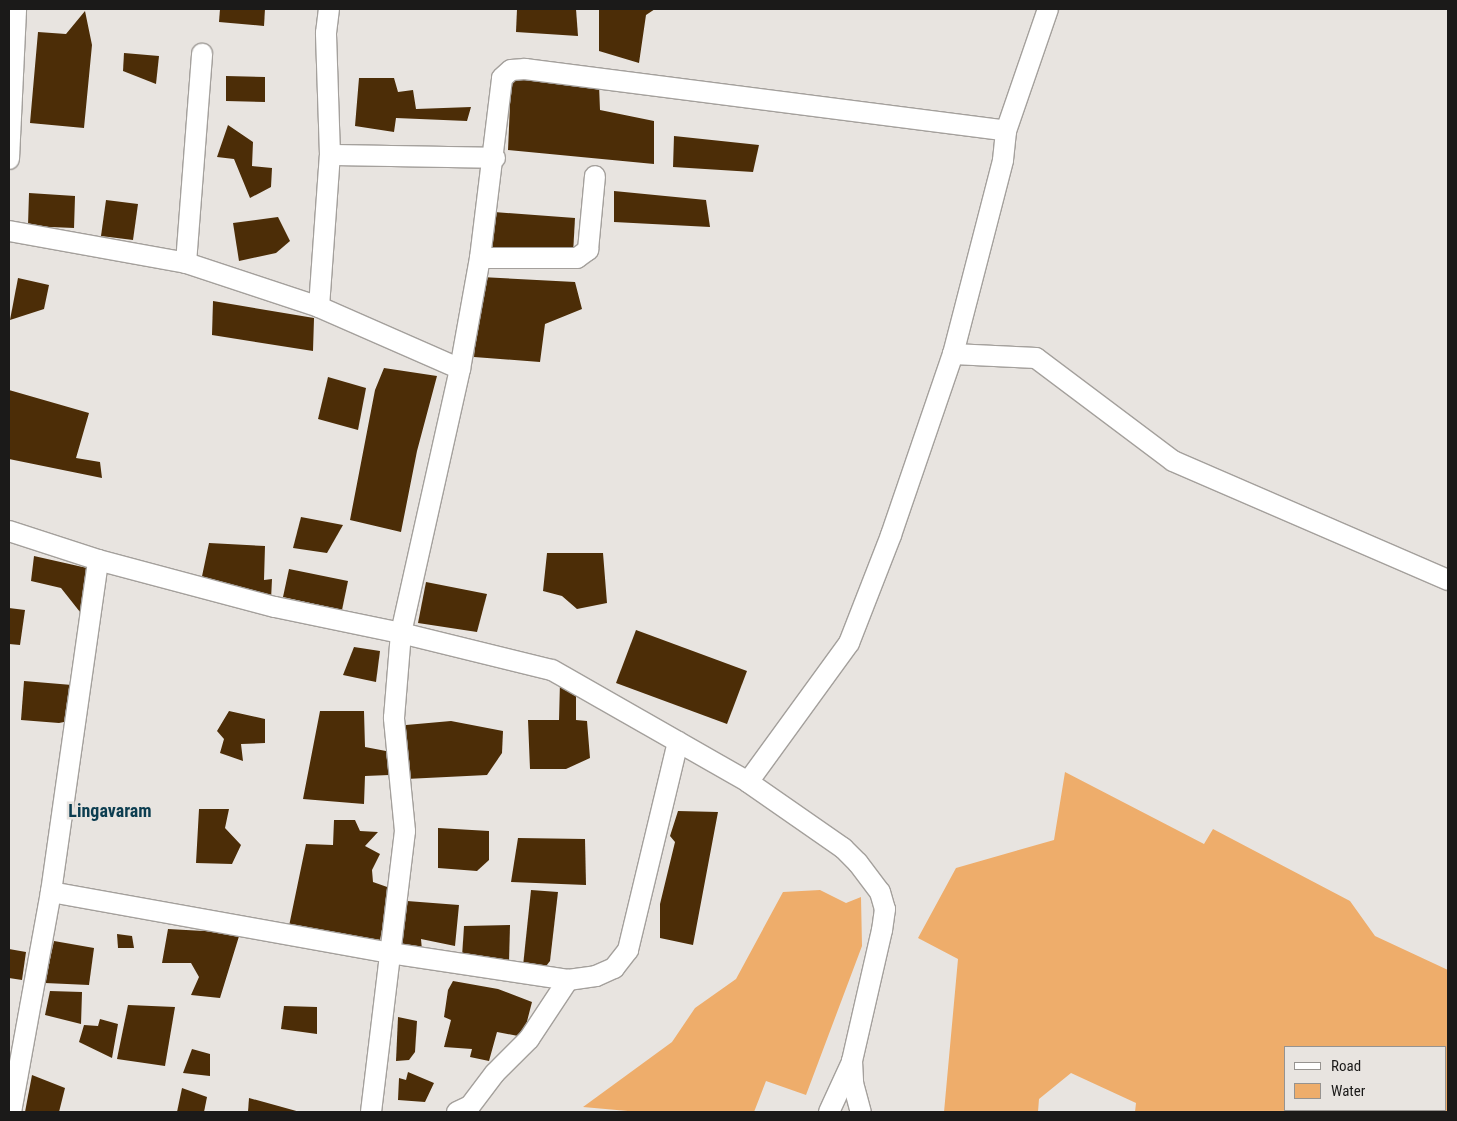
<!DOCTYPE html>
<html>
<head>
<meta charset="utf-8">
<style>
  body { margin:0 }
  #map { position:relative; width:1457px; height:1121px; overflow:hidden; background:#e8e4e0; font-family:"Roboto Condensed",sans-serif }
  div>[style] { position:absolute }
  .water>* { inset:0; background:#eead6b }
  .building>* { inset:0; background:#4c2d07 }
  .roads { filter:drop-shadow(1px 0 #a4a09c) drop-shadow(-1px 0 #a4a09c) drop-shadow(0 1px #a4a09c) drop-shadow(0 -1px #a4a09c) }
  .street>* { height:20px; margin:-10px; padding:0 10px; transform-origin:10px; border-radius:10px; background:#fff }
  span { translate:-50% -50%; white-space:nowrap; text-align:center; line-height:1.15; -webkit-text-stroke:5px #e8e4e0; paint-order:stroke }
  .quarter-label { font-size:18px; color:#0c3d50; font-weight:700 }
  .frame { position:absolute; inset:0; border:10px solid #1b1a19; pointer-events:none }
  .legend { position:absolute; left:1284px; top:1046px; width:162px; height:65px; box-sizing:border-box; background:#e8e4e0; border:1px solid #969390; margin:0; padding:6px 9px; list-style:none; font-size:15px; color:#1b1a19 }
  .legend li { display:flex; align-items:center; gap:10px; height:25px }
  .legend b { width:25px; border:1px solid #969390 }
</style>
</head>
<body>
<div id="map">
  <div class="water">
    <div style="clip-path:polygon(evenodd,1065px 772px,1204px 844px,1213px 829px,1350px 901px,1375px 936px,1448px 970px,1448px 1112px,1135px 1112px,1136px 1103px,1071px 1073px,1039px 1099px,1038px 1112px,944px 1112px,958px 959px,918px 938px,956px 868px,1054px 840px,1065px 772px,1286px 1047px,1446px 1047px,1446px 1110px,1286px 1110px,1286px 1047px)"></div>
    <div style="clip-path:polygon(820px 890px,846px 903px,861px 897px,862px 946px,806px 1095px,766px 1081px,754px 1112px,639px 1112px,583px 1107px,672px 1042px,695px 1008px,736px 979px,783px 892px)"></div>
  </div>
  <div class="building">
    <div style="clip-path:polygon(220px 9px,265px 9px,264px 26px,219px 22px)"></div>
    <div style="clip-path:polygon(517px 9px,576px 9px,578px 36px,516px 32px)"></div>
    <div style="clip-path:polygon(599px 9px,655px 9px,646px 15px,639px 63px,599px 51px)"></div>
    <div style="clip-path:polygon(85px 11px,92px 45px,84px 128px,30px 123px,38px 32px,66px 34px)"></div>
    <div style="clip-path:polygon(124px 53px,159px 56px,156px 84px,123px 71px)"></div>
    <div style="clip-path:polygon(226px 76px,265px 77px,265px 102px,226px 101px)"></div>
    <div style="clip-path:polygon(522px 77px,599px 85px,600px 110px,654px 121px,654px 164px,508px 150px,511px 82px)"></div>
    <div style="clip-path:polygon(359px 78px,394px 78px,398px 92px,413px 90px,416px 109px,471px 107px,467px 121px,396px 118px,394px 132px,355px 126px)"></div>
    <div style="clip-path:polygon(228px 125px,253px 142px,252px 166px,272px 168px,271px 187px,250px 198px,234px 159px,217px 157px)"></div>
    <div style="clip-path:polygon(674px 136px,759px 145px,753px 172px,673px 167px)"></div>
    <div style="clip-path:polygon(614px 191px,706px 200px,710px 227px,614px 222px)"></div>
    <div style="clip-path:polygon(29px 193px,75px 196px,74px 228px,28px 226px)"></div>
    <div style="clip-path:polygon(106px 200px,138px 204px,133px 240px,101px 236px)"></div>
    <div style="clip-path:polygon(494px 212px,575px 218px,573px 254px,491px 252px)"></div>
    <div style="clip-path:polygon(278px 217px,290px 241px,276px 253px,239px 261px,233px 223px)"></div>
    <div style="clip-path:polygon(481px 277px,575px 282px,582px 309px,545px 324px,540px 362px,474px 357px)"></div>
    <div style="clip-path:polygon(18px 278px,49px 285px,44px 309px,10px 320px)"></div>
    <div style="clip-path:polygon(213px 301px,314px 318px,313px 351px,212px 335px)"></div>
    <div style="clip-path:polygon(384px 368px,437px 376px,417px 451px,401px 532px,350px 520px,375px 390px)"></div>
    <div style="clip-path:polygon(328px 377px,366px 388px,358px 430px,318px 419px)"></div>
    <div style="clip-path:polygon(9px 390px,89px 413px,76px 458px,100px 462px,102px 478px,9px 459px)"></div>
    <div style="clip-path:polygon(301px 517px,343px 525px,327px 553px,293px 548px)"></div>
    <div style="clip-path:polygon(209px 543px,265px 546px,264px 580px,272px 579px,271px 600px,201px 581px)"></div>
    <div style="clip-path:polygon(547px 553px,603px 553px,607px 603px,577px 609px,562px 596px,543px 591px)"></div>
    <div style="clip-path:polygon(34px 556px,87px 568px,80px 612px,61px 588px,31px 581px)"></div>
    <div style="clip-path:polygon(289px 569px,348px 581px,342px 610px,283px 597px)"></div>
    <div style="clip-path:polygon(426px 582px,487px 594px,477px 632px,418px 623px)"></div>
    <div style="clip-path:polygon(9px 608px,25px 610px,20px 645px,9px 644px)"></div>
    <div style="clip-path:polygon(636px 630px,747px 671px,727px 724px,616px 683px)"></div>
    <div style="clip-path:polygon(354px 647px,380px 651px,376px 682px,343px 675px)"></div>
    <div style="clip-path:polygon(24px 681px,72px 685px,69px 721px,59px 723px,21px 720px)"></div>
    <div style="clip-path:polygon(560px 682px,576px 690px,576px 720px,587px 721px,590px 758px,566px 769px,530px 769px,528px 720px,559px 720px)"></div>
    <div style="clip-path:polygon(229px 711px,265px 719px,265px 743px,241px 744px,243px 761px,220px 753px,224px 739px,217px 731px)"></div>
    <div style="clip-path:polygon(320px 711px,364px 711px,365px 747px,386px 751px,389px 775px,365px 776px,364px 804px,303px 799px)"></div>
    <div style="clip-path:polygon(451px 721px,503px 731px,502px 753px,487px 775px,406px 779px,406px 725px)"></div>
    <div style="clip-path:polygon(199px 809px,229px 809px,225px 828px,241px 845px,232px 864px,196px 863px)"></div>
    <div style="clip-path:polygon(678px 811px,718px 812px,693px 945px,660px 938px,660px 904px,675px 842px,670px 836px)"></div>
    <div style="clip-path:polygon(334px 820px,355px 820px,360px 831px,378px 832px,365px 846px,380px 854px,372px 870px,373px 882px,390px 888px,380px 940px,289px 926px,306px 844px,333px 845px)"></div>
    <div style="clip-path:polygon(438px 828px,489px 831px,489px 860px,477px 871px,438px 868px)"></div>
    <div style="clip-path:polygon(518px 838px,585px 839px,586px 885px,511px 882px)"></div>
    <div style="clip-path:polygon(531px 890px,558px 892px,550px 961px,543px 970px,523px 966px)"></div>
    <div style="clip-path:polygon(407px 901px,459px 905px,455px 946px,421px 939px,422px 950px,402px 945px)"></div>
    <div style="clip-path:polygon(510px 925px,509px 962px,462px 957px,464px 926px)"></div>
    <div style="clip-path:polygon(168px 929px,240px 933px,220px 998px,191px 995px,199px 977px,191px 963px,162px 963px)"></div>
    <div style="clip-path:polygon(117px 934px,132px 936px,134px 948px,118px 948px)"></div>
    <div style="clip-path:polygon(54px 941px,94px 948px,89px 985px,45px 983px)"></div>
    <div style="clip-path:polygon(9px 949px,26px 952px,22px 980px,9px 978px)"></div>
    <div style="clip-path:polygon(453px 981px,498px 989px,532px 1002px,523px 1037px,497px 1032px,489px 1061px,470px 1057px,472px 1049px,444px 1047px,451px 1020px,444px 1017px,448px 990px)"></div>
    <div style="clip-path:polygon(50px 991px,82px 992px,81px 1024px,45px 1015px)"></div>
    <div style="clip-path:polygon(128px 1005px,175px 1007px,165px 1066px,117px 1059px)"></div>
    <div style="clip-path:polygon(284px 1006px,317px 1007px,317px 1034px,281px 1029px)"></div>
    <div style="clip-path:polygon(398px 1017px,417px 1021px,415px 1052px,409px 1060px,396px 1061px)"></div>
    <div style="clip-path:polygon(100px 1019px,118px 1024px,112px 1058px,79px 1042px,84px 1025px,98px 1026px)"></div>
    <div style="clip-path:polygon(192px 1049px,210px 1054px,210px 1076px,183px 1073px)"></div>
    <div style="clip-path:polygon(408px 1072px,434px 1083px,425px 1102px,398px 1100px,399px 1078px,406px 1080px)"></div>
    <div style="clip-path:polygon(32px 1075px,65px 1088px,59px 1112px,25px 1112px)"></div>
    <div style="clip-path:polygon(182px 1088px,207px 1097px,204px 1112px,177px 1112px)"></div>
    <div style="clip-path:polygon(249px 1098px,300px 1112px,248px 1112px)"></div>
  </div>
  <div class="roads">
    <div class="street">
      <div style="left:330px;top:155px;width:165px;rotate:1deg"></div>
      <div style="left:9px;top:159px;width:150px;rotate:-87.3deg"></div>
      <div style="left:9px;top:231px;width:180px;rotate:10.2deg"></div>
      <div style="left:186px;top:263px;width:140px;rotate:18.3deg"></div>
      <div style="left:319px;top:307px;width:154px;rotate:23.7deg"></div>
      <div style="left:480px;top:258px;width:97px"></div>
      <div style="left:577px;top:258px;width:14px;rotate:-36deg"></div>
      <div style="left:588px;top:250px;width:74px;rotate:-84.6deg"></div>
      <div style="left:186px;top:263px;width:210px;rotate:-85.6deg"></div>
      <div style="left:319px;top:307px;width:152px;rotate:-85.9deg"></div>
      <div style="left:330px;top:155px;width:122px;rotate:-91.9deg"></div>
      <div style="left:326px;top:33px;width:24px;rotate:-83deg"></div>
      <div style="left:953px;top:354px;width:83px;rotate:2.8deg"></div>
      <div style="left:1036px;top:358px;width:171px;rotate:36.9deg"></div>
      <div style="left:1173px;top:461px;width:300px;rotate:23.4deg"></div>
      <div style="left:9px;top:531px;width:94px;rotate:18deg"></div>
      <div style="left:98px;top:560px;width:183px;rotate:14.9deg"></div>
      <div style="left:275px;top:607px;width:129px;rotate:11.7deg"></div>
      <div style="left:401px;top:633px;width:155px;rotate:13.8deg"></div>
      <div style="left:552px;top:670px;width:226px;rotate:29.7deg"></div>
      <div style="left:748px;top:782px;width:116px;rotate:34.8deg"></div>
      <div style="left:843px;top:848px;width:21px;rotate:45deg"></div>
      <div style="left:858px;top:863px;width:36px;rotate:53deg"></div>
      <div style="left:880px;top:892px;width:18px;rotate:74deg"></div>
      <div style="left:885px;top:909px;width:21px;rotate:98deg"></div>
      <div style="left:882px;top:930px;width:134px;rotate:102.9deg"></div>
      <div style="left:852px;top:1061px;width:22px;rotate:87deg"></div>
      <div style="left:853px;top:1083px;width:30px;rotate:75deg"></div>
      <div style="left:748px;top:782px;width:172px;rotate:-54deg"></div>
      <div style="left:849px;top:643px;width:116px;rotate:-68.7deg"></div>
      <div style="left:891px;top:535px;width:191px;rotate:-71.1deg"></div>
      <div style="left:953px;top:354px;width:200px;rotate:-75.5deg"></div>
      <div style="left:1003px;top:160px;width:29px;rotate:-84deg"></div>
      <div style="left:1006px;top:131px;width:129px;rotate:-71deg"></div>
      <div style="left:51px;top:892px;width:344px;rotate:10.2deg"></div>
      <div style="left:390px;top:953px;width:180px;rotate:8.6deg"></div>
      <div style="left:568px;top:980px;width:28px;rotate:-8deg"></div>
      <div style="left:596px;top:976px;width:20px;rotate:-24deg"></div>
      <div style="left:614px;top:968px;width:23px;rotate:-52deg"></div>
      <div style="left:628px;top:950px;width:214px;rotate:-76.5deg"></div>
      <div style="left:11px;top:1112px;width:224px;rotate:-79.7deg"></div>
      <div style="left:51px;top:892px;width:335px;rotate:-81.9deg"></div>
      <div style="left:371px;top:1112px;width:283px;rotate:-83.1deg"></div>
      <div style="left:405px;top:831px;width:114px;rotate:-95.6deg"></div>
      <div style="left:394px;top:718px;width:85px;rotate:-85.3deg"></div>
      <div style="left:401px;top:633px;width:271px;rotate:-77.4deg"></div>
      <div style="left:460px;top:369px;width:113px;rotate:-79.8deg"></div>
      <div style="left:480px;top:258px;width:181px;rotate:-83deg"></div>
      <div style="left:502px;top:78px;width:12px;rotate:-42deg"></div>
      <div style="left:511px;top:70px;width:14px;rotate:-4deg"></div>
      <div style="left:525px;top:69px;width:485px;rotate:7.3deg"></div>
      <div style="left:457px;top:1112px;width:14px;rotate:-25deg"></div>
      <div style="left:470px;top:1106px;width:41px;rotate:-52.9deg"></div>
      <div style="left:495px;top:1073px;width:48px;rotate:-45deg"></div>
      <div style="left:529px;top:1039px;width:71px;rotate:-56.5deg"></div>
      <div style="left:829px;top:1112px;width:53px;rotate:-65.4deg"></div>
    </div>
  </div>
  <div class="quarter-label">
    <span style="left:110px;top:811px">Lingavaram</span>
  </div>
  <div class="frame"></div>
  <ul class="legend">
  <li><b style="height:6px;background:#fff"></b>Road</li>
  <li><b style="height:14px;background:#eead6b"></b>Water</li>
  </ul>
</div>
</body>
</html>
